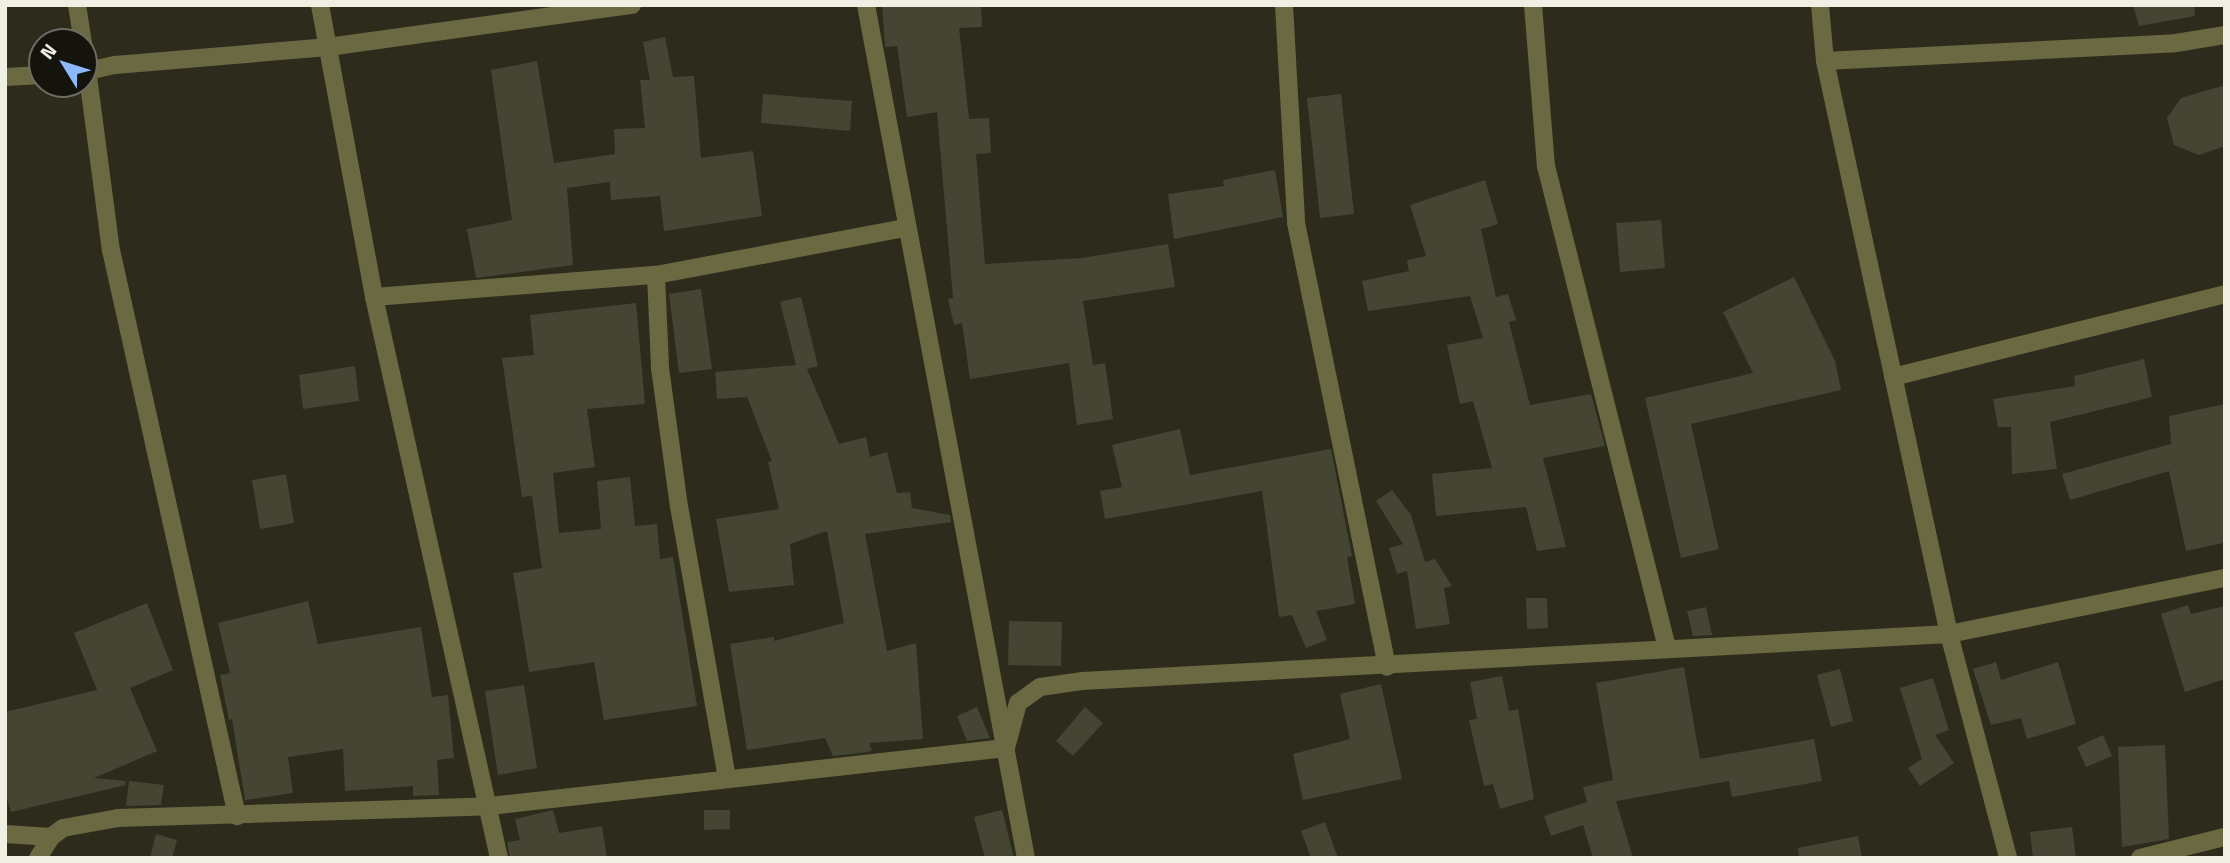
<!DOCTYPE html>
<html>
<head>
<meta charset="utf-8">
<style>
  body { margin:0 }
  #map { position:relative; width:2230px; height:863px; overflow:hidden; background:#2d2c1c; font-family:"Titillium Web",sans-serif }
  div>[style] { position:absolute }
  .building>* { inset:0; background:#454533 }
  .minor>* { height:18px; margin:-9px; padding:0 9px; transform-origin:9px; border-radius:9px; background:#6a6942 }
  span { translate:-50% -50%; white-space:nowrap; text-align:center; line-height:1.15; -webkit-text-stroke:7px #14140d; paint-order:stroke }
  .frame { position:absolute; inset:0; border:7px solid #efefe4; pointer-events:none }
  .north { position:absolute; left:28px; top:28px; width:70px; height:70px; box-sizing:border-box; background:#14140d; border:2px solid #6c6c63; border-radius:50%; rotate:308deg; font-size:19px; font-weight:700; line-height:28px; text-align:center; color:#efefe4 }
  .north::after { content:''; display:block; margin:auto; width:24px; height:32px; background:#8bb9fc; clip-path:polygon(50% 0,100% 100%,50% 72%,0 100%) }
</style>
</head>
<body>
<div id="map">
  <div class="building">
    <div style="clip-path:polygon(882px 5px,981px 5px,982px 27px,959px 28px,969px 119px,989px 118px,991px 153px,976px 154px,985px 264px,1082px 258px,1168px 244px,1175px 287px,1083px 301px,1093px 365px,1105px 363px,1113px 419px,1077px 425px,1069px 363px,970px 379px,962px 323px,954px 325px,948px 299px,953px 298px,937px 112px,907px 117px,897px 46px,885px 47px)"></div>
    <div style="clip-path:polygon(2133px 5px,2194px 5px,2195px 16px,2139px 26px)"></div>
    <div style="clip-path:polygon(665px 37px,673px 77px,694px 76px,701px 158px,753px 151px,762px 216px,664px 231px,660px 196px,611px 200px,610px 182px,567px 188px,573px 265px,476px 278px,467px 229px,512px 220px,491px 70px,537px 61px,554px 163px,615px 154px,614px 129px,645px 128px,640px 80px,650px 80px,643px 42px)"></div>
    <div style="clip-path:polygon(2225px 85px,2225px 146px,2199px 155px,2174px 145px,2167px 118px,2181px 98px)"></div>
    <div style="clip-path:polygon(763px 94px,852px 101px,850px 131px,761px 123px)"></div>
    <div style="clip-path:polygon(1341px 94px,1354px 214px,1320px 218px,1307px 98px)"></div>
    <div style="clip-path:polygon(1275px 170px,1283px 217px,1174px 239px,1168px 194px,1224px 186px,1223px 180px)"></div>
    <div style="clip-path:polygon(1485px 180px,1498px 224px,1481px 229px,1496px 297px,1508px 294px,1516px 320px,1509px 322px,1530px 405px,1591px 394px,1605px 446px,1543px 458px,1566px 547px,1537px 551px,1526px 507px,1436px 516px,1432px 474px,1492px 468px,1473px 401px,1460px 404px,1447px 345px,1483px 338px,1470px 296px,1368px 311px,1362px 281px,1409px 271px,1407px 260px,1426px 256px,1410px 205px)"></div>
    <div style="clip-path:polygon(1661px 220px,1665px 268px,1620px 272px,1616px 223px)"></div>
    <div style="clip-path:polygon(1794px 277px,1835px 361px,1841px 390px,1691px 424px,1719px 549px,1681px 558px,1645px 398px,1753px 373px,1723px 312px)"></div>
    <div style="clip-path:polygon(701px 289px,712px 369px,679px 373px,669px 294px)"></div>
    <div style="clip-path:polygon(801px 297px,818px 366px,807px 369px,839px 444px,866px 437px,870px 457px,887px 452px,897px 493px,910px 492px,912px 508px,950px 515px,951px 522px,865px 534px,887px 651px,916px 643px,923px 739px,869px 743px,872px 750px,868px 752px,833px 756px,825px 738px,747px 750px,730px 644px,774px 637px,774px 641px,844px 623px,827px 531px,790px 544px,794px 585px,729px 592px,716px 519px,779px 509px,768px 462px,772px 461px,747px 397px,717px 399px,715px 372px,796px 365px,780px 302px)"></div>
    <div style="clip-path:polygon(636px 303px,645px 404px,587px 409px,595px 467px,553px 473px,559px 533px,601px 529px,597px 481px,630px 477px,635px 526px,657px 524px,660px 559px,673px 557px,697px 706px,604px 720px,594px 662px,529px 672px,513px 573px,542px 568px,532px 496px,522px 497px,502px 358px,534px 355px,530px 315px)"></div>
    <div style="clip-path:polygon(2144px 359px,2152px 397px,2050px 422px,2057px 469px,2012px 474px,2011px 427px,1998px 427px,1993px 399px,2075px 386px,2074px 376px)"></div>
    <div style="clip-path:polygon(355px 366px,359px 401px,303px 409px,299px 375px)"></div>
    <div style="clip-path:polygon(2225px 404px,2223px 543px,2186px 551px,2169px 471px,2070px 500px,2062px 474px,2171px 444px,2169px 416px)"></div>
    <div style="clip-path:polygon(1180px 429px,1190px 475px,1331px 449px,1352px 556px,1347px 557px,1355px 604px,1316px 611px,1327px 640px,1306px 648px,1292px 615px,1279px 617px,1262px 491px,1105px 519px,1100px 491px,1122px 487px,1112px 445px)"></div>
    <div style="clip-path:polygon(286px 474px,294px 523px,260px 529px,252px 480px)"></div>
    <div style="clip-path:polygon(1392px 490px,1411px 515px,1425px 562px,1435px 559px,1452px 586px,1444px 588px,1450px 624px,1416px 629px,1407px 571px,1397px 574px,1389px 548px,1403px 544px,1376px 501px)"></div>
    <div style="clip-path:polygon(1526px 598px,1547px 598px,1548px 628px,1527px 629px)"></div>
    <div style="clip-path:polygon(308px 601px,318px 644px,421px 627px,432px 697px,448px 695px,454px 758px,437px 760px,439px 795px,413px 796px,413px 786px,345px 791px,343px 749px,288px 757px,293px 793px,245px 800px,232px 719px,229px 720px,220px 675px,230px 673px,218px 623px)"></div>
    <div style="clip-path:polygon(147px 603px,173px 670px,130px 688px,157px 751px,94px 778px,125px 781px,126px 785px,11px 812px,5px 792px,5px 712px,97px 690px,74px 633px)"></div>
    <div style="clip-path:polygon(2188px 605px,2191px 614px,2225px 606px,2225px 679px,2185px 692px,2161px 614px)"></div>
    <div style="clip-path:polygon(1706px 607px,1712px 635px,1693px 636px,1687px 611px)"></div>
    <div style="clip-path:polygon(1009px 621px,1062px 622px,1061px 666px,1008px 665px)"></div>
    <div style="clip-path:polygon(1996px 662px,2001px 680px,2058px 662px,2076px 724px,2027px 739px,2021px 718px,1991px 725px,1973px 669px)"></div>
    <div style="clip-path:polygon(1684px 667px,1700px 759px,1814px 739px,1822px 781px,1732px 797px,1729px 781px,1616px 801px,1633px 858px,1593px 858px,1583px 825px,1551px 836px,1544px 816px,1587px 802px,1583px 787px,1613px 780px,1596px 683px)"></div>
    <div style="clip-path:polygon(1840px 669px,1853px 721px,1831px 727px,1817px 675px)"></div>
    <div style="clip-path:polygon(1502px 676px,1509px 711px,1518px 709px,1534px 799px,1500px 809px,1493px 784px,1484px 786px,1469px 720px,1477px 719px,1470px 682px)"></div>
    <div style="clip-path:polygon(1933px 678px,1949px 730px,1935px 735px,1954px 763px,1920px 786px,1908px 768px,1922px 759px,1900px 688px)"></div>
    <div style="clip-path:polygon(1381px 684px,1402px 779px,1303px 800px,1293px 754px,1350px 739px,1340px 694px)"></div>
    <div style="clip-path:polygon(524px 685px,537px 768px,498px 775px,485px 691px)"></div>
    <div style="clip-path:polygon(977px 707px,990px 738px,967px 741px,957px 716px)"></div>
    <div style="clip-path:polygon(1085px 707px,1103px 723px,1073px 756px,1056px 741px)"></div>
    <div style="clip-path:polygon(2103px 735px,2112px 756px,2086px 767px,2077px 747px)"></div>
    <div style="clip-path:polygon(2165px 745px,2169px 839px,2122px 847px,2118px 747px)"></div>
    <div style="clip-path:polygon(129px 781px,164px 785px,161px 805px,126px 806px)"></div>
    <div style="clip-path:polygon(553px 810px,559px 833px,602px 826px,607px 858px,510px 858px,507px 842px,520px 840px,515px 819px)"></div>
    <div style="clip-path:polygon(704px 810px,730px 810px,730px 829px,704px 830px)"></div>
    <div style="clip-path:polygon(1002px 810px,1014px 858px,985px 858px,974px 817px)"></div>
    <div style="clip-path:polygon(1325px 822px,1338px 858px,1311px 858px,1301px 831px)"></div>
    <div style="clip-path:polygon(2072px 827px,2076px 858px,2033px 858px,2030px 832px)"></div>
    <div style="clip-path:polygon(156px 834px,177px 840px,172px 858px,150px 858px)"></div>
    <div style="clip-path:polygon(1858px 836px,1862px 858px,1799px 858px,1798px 848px)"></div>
  </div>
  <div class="minor">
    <div style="left:77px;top:5px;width:37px;rotate:81deg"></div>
    <div style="left:320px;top:5px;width:297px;rotate:79.5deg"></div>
    <div style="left:374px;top:297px;width:575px;rotate:77.44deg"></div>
    <div style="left:866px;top:5px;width:868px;rotate:79.38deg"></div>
    <div style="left:1284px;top:5px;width:218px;rotate:86.8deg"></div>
    <div style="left:1296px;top:223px;width:453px;rotate:78.4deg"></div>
    <div style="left:1533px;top:5px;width:162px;rotate:85.4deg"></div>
    <div style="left:1546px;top:166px;width:497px;rotate:75.9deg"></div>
    <div style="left:1820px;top:5px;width:56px;rotate:84.9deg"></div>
    <div style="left:1825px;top:61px;width:586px;rotate:77.79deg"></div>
    <div style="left:1949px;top:634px;width:232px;rotate:75.2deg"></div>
    <div style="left:84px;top:46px;width:206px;rotate:82.5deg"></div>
    <div style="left:111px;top:250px;width:580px;rotate:77.45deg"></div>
    <div style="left:1825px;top:61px;width:351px;rotate:-2.9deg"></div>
    <div style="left:2176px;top:43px;width:50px;rotate:-9.3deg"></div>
    <div style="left:84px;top:72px;width:32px;rotate:-13deg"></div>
    <div style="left:115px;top:65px;width:214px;rotate:-4.8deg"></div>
    <div style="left:328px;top:47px;width:307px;rotate:-7.9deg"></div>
    <div style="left:5px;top:77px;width:37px;rotate:-3deg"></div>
    <div style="left:656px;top:275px;width:93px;rotate:87.5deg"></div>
    <div style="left:660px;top:368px;width:139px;rotate:82.2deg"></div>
    <div style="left:679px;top:506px;width:276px;rotate:80deg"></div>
    <div style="left:374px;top:297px;width:283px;rotate:-4.5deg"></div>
    <div style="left:656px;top:275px;width:253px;rotate:-10.7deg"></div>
    <div style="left:1893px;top:377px;width:342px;rotate:-14deg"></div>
    <div style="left:5px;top:834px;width:46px;rotate:3.7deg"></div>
    <div style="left:38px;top:858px;width:25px;rotate:-58deg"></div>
    <div style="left:51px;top:837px;width:15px;rotate:-37deg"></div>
    <div style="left:63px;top:828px;width:56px;rotate:-10.3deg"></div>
    <div style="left:118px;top:818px;width:372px;rotate:-1.8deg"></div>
    <div style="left:490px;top:806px;width:519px;rotate:-6.41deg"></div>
    <div style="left:1006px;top:748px;width:47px;rotate:-75.1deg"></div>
    <div style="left:1018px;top:703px;width:27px;rotate:-36deg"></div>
    <div style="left:1040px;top:687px;width:42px;rotate:-8.1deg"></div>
    <div style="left:1082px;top:681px;width:868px;rotate:-3.1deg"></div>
    <div style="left:1949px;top:634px;width:282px;rotate:-11.5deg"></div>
    <div style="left:2140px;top:858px;width:88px;rotate:-13.9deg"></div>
  </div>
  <div class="frame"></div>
  <div class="north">N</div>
</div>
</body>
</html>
